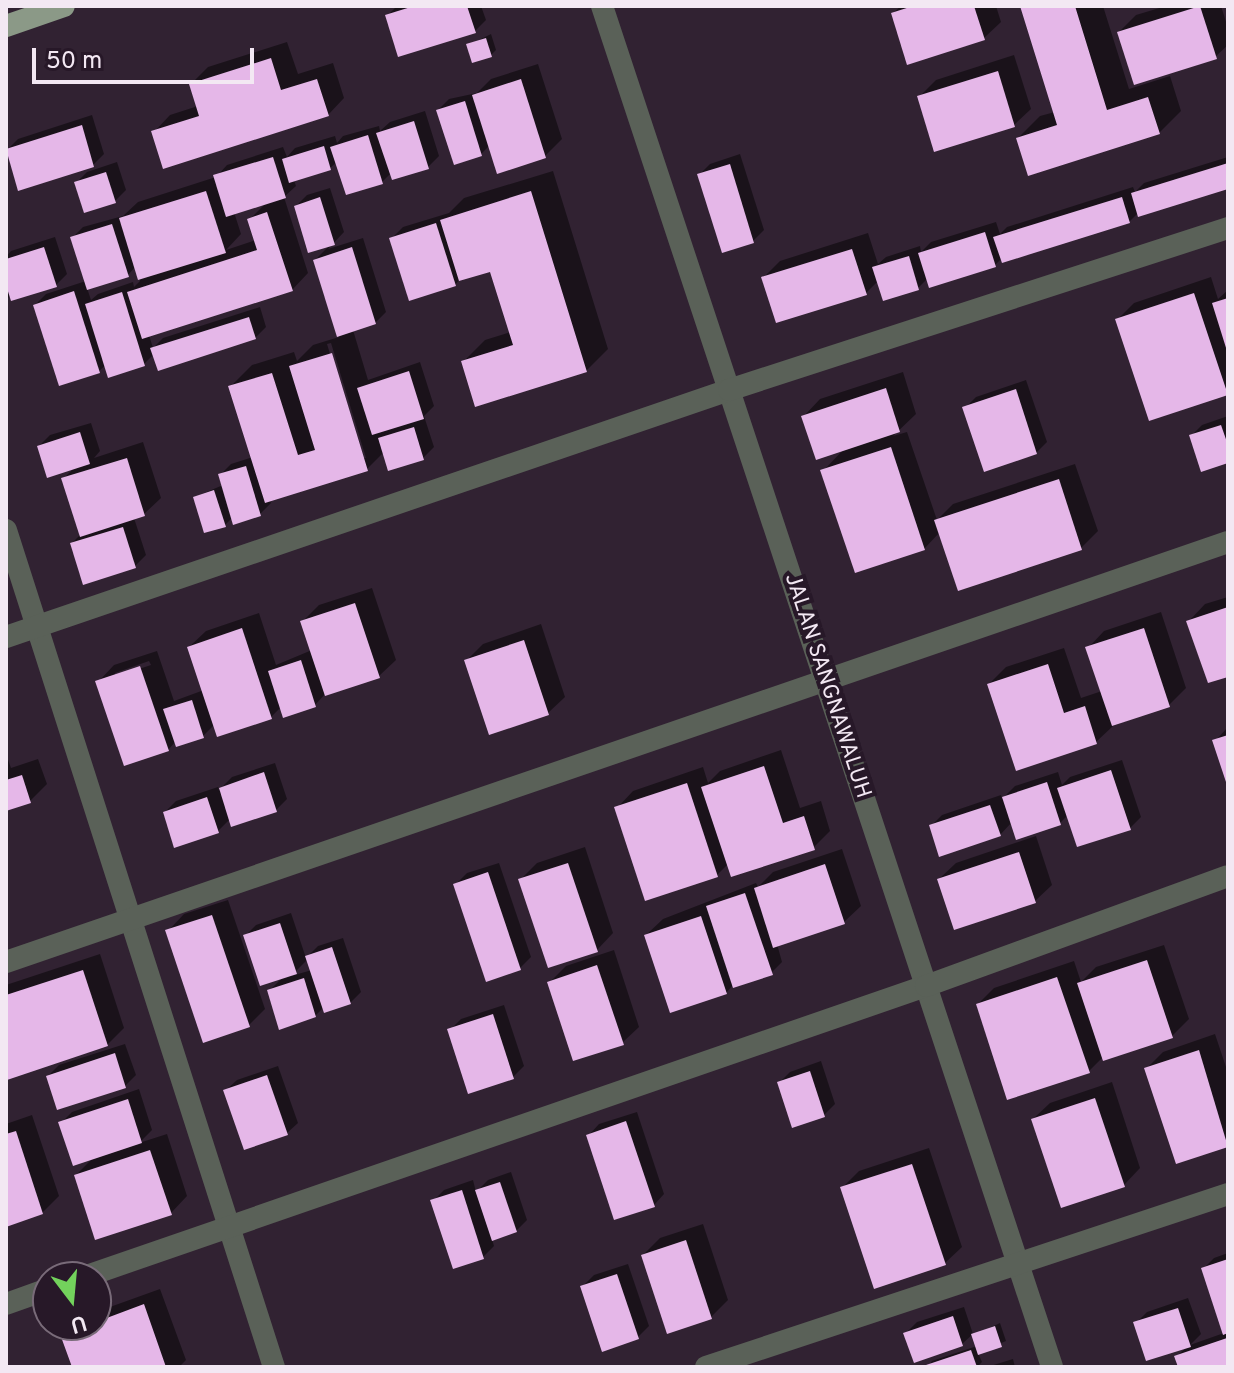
<!DOCTYPE html>
<html>
<head>
<meta charset="utf-8">
<style>
  body { margin:0 }
  #map { position:relative; width:1234px; height:1373px; overflow:hidden; background:#312232; font-family:Overpass,sans-serif }
  div>[style] { position:absolute }
  .shadow>* { inset:0; background:#0007 }
  .building>* { inset:0; background:#e5b7e8 }
  .minor>* { height:22px; margin:-11px; padding:0 11px; transform-origin:11px; border-radius:11px; background:#5a6158 }
  .primary>* { height:22px; margin:-11px; padding:0 11px; transform-origin:11px; border-radius:11px; background:#8b9987 }
  span { translate:-50% -50%; white-space:nowrap; text-align:center; line-height:1.15; -webkit-text-stroke:8px #271828; paint-order:stroke }
  .street-label { font-size:22px; color:#f3e8f3 }
  .frame { position:absolute; inset:0; border:8px solid #f3e8f3; pointer-events:none }
  .north { position:absolute; left:32px; top:1261px; width:80px; height:80px; box-sizing:border-box; background:#271828; border:2px solid #796b79; border-radius:50%; rotate:164deg; font-size:22px; font-weight:700; line-height:32px; text-align:center; color:#f3e8f3 }
  .north::after { content:''; display:block; margin:auto; width:28px; height:36px; background:#73d25c; clip-path:polygon(50% 0,100% 100%,50% 72%,0 100%) }
  .scale { position:absolute; left:32px; top:48px; width:222px; height:36px; box-sizing:border-box; border:4px solid #f3e8f3; border-top:0; padding-left:10px; font-size:24px; line-height:28px; white-space:nowrap; color:#f3e8f3; -webkit-text-stroke:6px #271828; paint-order:stroke }
</style>
</head>
<body>
<div id="map">
  <div class="shadow">
    <div style="clip-path:polygon(397px 6px,481px 6px,486px 20px,475px 31px,387px 16px)"></div>
    <div style="clip-path:polygon(901px 6px,996px 6px,1001px 22px,984px 38px,893px 13px)"></div>
    <div style="clip-path:polygon(1022px 6px,1103px 6px,1129px 89px,1170px 76px,1181px 111px,1159px 133px,1018px 138px,1040px 116px,1055px 112px)"></div>
    <div style="clip-path:polygon(1166px 6px,1221px 6px,1228px 28px,1228px 45px,1215px 57px,1119px 32px,1136px 15px)"></div>
    <div style="clip-path:polygon(491px 34px,496px 50px,491px 55px,469px 45px)"></div>
    <div style="clip-path:polygon(287px 42px,298px 74px,333px 63px,344px 98px,328px 115px,154px 132px,170px 115px,198px 106px,191px 84px,208px 67px)"></div>
    <div style="clip-path:polygon(1014px 55px,1031px 109px,1014px 125px,919px 97px,936px 80px)"></div>
    <div style="clip-path:polygon(538px 64px,562px 139px,545px 156px,498px 171px,490px 145px,481px 154px,438px 110px,449px 99px,477px 93px,491px 79px)"></div>
    <div style="clip-path:polygon(evenodd,425px 111px,439px 156px,428px 167px,391px 173px,382px 182px,337px 162px,330px 168px,294px 180px,296px 186px,284px 197px,308px 273px,292px 290px,149px 335px,153px 348px,163px 338px,260px 307px,266px 327px,255px 338px,154px 354px,144px 364px,106px 365px,99px 371px,35px 305px,46px 294px,86px 281px,72px 238px,83px 227px,123px 216px,138px 202px,216px 177px,227px 165px,283px 147px,287px 157px,295px 148px,335px 136px,337px 143px,343px 136px,379px 126px,380px 131px,390px 122px,425px 111px,267px 202px,249px 220px,256px 240px,226px 250px,241px 234px,234px 212px,267px 202px,425px 111px,136px 266px,140px 281px,134px 287px,133px 282px,98px 294px,91px 300px,87px 288px,128px 275px,136px 266px)"></div>
    <div style="clip-path:polygon(92px 115px,104px 154px,93px 165px,19px 189px,7px 150px,18px 139px)"></div>
    <div style="clip-path:polygon(740px 154px,764px 230px,753px 241px,699px 175px,710px 164px)"></div>
    <div style="clip-path:polygon(1228px 157px,1228px 187px,1139px 212px,1129px 222px,1002px 258px,995px 265px,928px 278px,918px 288px,879px 280px,866px 293px,764px 277px,780px 261px,868px 233px,878px 264px,886px 257px,920px 246px,921px 252px,931px 242px,996px 222px,1000px 234px,1007px 227px,1133px 187px,1135px 192px,1144px 183px)"></div>
    <div style="clip-path:polygon(117px 162px,126px 190px,115px 201px,76px 183px,87px 172px)"></div>
    <div style="clip-path:polygon(553px 171px,608px 349px,586px 371px,463px 362px,485px 340px,511px 332px,491px 269px,460px 279px,455px 285px,392px 238px,403px 227px,449px 213px,464px 198px)"></div>
    <div style="clip-path:polygon(evenodd,330px 188px,344px 232px,328px 249px,363px 238px,386px 312px,375px 323px,353px 330px,368px 380px,420px 362px,434px 406px,424px 416px,434px 447px,423px 458px,384px 452px,367px 469px,270px 499px,271px 503px,260px 514px,233px 517px,225px 525px,195px 497px,223px 485px,220px 475px,231px 464px,253px 457px,230px 387px,252px 365px,294px 352px,297px 361px,313px 345px,339px 337px,315px 260px,332px 243px,296px 206px,307px 195px,330px 188px,331px 343px,366px 458px,362px 458px,327px 344px,331px 343px)"></div>
    <div style="clip-path:polygon(55px 237px,67px 274px,56px 285px,11px 295px,6px 300px,6px 257px,11px 251px)"></div>
    <div style="clip-path:polygon(1211px 277px,1218px 299px,1228px 290px,1227px 393px,1117px 320px,1134px 303px)"></div>
    <div style="clip-path:polygon(903px 372px,916px 414px,893px 436px,907px 432px,937px 520px,953px 504px,1075px 464px,1098px 531px,1081px 548px,940px 532px,924px 549px,823px 471px,845px 448px,804px 416px,820px 399px)"></div>
    <div style="clip-path:polygon(1026px 380px,1047px 442px,1036px 453px,965px 408px,976px 397px)"></div>
    <div style="clip-path:polygon(1228px 416px,1228px 461px,1191px 436px,1202px 425px)"></div>
    <div style="clip-path:polygon(91px 423px,100px 451px,94px 458px,143px 442px,161px 498px,144px 514px,134px 518px,146px 555px,135px 566px,72px 543px,81px 534px,64px 478px,76px 466px,39px 446px,50px 435px)"></div>
    <div style="clip-path:polygon(evenodd,372px 588px,396px 660px,379px 676px,326px 693px,315px 705px,282px 706px,271px 717px,215px 724px,203px 736px,176px 741px,168px 750px,98px 682px,114px 665px,157px 651px,174px 701px,204px 690px,189px 647px,206px 631px,259px 613px,276px 665px,312px 650px,302px 622px,319px 605px,372px 588px,149px 661px,151px 665px,115px 677px,115px 673px,149px 661px)"></div>
    <div style="clip-path:polygon(1228px 597px,1228px 675px,1189px 621px,1205px 604px)"></div>
    <div style="clip-path:polygon(1161px 612px,1186px 688px,1169px 705px,1113px 726px,1096px 742px,989px 684px,1006px 667px,1064px 648px,1081px 698px,1102px 691px,1088px 648px,1104px 631px)"></div>
    <div style="clip-path:polygon(541px 624px,565px 697px,548px 713px,466px 661px,483px 644px)"></div>
    <div style="clip-path:polygon(1228px 727px,1228px 780px,1215px 741px)"></div>
    <div style="clip-path:polygon(781px 750px,800px 808px,821px 801px,830px 831px,813px 848px,729px 863px,717px 875px,617px 808px,633px 791px,703px 767px,708px 783px,720px 771px)"></div>
    <div style="clip-path:polygon(6px 754px,11px 768px,38px 759px,47px 784px,30px 801px,6px 809px)"></div>
    <div style="clip-path:polygon(1122px 760px,1141px 817px,1130px 828px,1068px 815px,1060px 823px,1017px 837px,1012px 822px,1000px 835px,931px 826px,942px 815px,1001px 795px,1002px 799px,1015px 786px,1058px 772px,1062px 785px,1070px 777px)"></div>
    <div style="clip-path:polygon(275px 763px,287px 799px,276px 810px,231px 818px,218px 831px,165px 812px,176px 801px,218px 787px,219px 790px,232px 777px)"></div>
    <div style="clip-path:polygon(1036px 836px,1052px 885px,1035px 901px,939px 879px,956px 863px)"></div>
    <div style="clip-path:polygon(585px 847px,613px 933px,597px 950px,520px 880px,537px 863px)"></div>
    <div style="clip-path:polygon(842px 849px,861px 906px,844px 922px,777px 944px,782px 962px,771px 973px,733px 985px,726px 993px,646px 935px,663px 919px,756px 883px,758px 887px,773px 872px)"></div>
    <div style="clip-path:polygon(499px 863px,531px 957px,520px 968px,456px 884px,467px 873px)"></div>
    <div style="clip-path:polygon(228px 900px,265px 1009px,248px 1026px,168px 931px,184px 914px)"></div>
    <div style="clip-path:polygon(evenodd,291px 913px,306px 958px,318px 946px,343px 938px,361px 992px,350px 1003px,324px 1007px,315px 1016px,269px 991px,284px 976px,245px 936px,256px 925px,291px 913px,308px 959px,312px 970px,291px 976px,308px 959px)"></div>
    <div style="clip-path:polygon(1164px 945px,1189px 1019px,1172px 1036px,1104px 1056px,1089px 1071px,978px 1004px,994px 988px,1074px 961px,1081px 982px,1096px 967px)"></div>
    <div style="clip-path:polygon(614px 950px,639px 1027px,622px 1043px,549px 983px,566px 966px)"></div>
    <div style="clip-path:polygon(100px 954px,124px 1028px,107px 1045px,9px 1077px,6px 985px)"></div>
    <div style="clip-path:polygon(504px 1005px,524px 1066px,513px 1077px,450px 1030px,461px 1019px)"></div>
    <div style="clip-path:polygon(1215px 1034px,1228px 1073px,1228px 1144px,1177px 1161px,1146px 1069px,1163px 1052px)"></div>
    <div style="clip-path:polygon(125px 1044px,136px 1075px,125px 1086px,48px 1076px,59px 1065px)"></div>
    <div style="clip-path:polygon(821px 1061px,835px 1104px,824px 1115px,794px 1125px,779px 1083px,790px 1072px)"></div>
    <div style="clip-path:polygon(278px 1066px,298px 1123px,287px 1133px,226px 1090px,237px 1080px)"></div>
    <div style="clip-path:polygon(1112px 1082px,1140px 1168px,1124px 1185px,1033px 1119px,1050px 1103px)"></div>
    <div style="clip-path:polygon(139px 1089px,152px 1130px,139px 1143px,167px 1134px,187px 1196px,171px 1213px,76px 1175px,95px 1156px,61px 1123px,72px 1112px)"></div>
    <div style="clip-path:polygon(637px 1112px,664px 1194px,654px 1205px,589px 1135px,599px 1124px)"></div>
    <div style="clip-path:polygon(32px 1115px,59px 1196px,42px 1213px,6px 1225px,6px 1124px)"></div>
    <div style="clip-path:polygon(929px 1148px,962px 1247px,945px 1263px,842px 1188px,859px 1171px)"></div>
    <div style="clip-path:polygon(511px 1172px,527px 1220px,516px 1231px,492px 1239px,494px 1246px,483px 1257px,454px 1267px,433px 1201px,444px 1190px,473px 1180px,476px 1192px,488px 1180px)"></div>
    <div style="clip-path:polygon(703px 1224px,728px 1300px,711px 1317px,643px 1255px,660px 1238px)"></div>
    <div style="clip-path:polygon(1228px 1253px,1228px 1367px,1180px 1367px,1177px 1356px,1188px 1346px,1136px 1323px,1147px 1312px,1188px 1298px,1201px 1334px,1190px 1345px,1224px 1333px,1203px 1269px,1214px 1258px)"></div>
    <div style="clip-path:polygon(628px 1264px,649px 1326px,638px 1337px,583px 1286px,594px 1275px)"></div>
    <div style="clip-path:polygon(160px 1289px,186px 1360px,179px 1367px,74px 1367px,63px 1335px,73px 1325px,96px 1325px,96px 1312px)"></div>
    <div style="clip-path:polygon(964px 1307px,973px 1334px,962px 1344px,906px 1333px,917px 1322px)"></div>
    <div style="clip-path:polygon(1000px 1323px,1006px 1341px,978px 1353px,982px 1362px,977px 1367px,928px 1367px,932px 1361px,977px 1346px,974px 1335px)"></div>
    <div style="clip-path:polygon(1013px 1359px,1015px 1367px,987px 1367px)"></div>
  </div>
  <div class="building">
    <div style="clip-path:polygon(414px 6px,467px 6px,476px 33px,398px 57px,385px 15px)"></div>
    <div style="clip-path:polygon(913px 6px,974px 6px,985px 40px,907px 65px,891px 13px)"></div>
    <div style="clip-path:polygon(1020px 6px,1075px 6px,1107px 110px,1148px 97px,1160px 134px,1028px 176px,1016px 138px,1057px 125px)"></div>
    <div style="clip-path:polygon(1200px 6px,1217px 59px,1134px 85px,1117px 32px)"></div>
    <div style="clip-path:polygon(486px 38px,492px 57px,472px 63px,466px 44px)"></div>
    <div style="clip-path:polygon(271px 58px,281px 90px,317px 79px,329px 116px,163px 169px,151px 131px,199px 116px,189px 84px)"></div>
    <div style="clip-path:polygon(998px 71px,1015px 127px,934px 152px,917px 96px)"></div>
    <div style="clip-path:polygon(521px 79px,546px 158px,497px 174px,472px 95px)"></div>
    <div style="clip-path:polygon(465px 101px,482px 156px,454px 165px,436px 110px)"></div>
    <div style="clip-path:polygon(414px 121px,429px 169px,392px 180px,376px 133px)"></div>
    <div style="clip-path:polygon(82px 125px,94px 167px,18px 191px,6px 149px)"></div>
    <div style="clip-path:polygon(368px 135px,383px 184px,346px 195px,330px 147px)"></div>
    <div style="clip-path:polygon(324px 146px,331px 170px,289px 183px,282px 159px)"></div>
    <div style="clip-path:polygon(273px 157px,286px 198px,226px 217px,213px 175px)"></div>
    <div style="clip-path:polygon(1228px 163px,1228px 189px,1138px 217px,1131px 193px)"></div>
    <div style="clip-path:polygon(730px 164px,754px 243px,722px 253px,697px 174px)"></div>
    <div style="clip-path:polygon(106px 172px,116px 203px,84px 213px,74px 182px)"></div>
    <div style="clip-path:polygon(206px 191px,226px 253px,138px 280px,119px 218px)"></div>
    <div style="clip-path:polygon(531px 191px,587px 372px,475px 407px,461px 361px,513px 345px,490px 272px,459px 281px,440px 220px)"></div>
    <div style="clip-path:polygon(320px 197px,335px 245px,308px 253px,294px 206px)"></div>
    <div style="clip-path:polygon(1122px 197px,1130px 223px,1002px 263px,993px 237px)"></div>
    <div style="clip-path:polygon(267px 212px,293px 291px,142px 339px,127px 292px,257px 250px,247px 219px)"></div>
    <div style="clip-path:polygon(436px 223px,456px 286px,409px 301px,389px 238px)"></div>
    <div style="clip-path:polygon(112px 224px,129px 277px,87px 290px,70px 237px)"></div>
    <div style="clip-path:polygon(985px 232px,996px 267px,929px 288px,918px 253px)"></div>
    <div style="clip-path:polygon(44px 247px,57px 287px,11px 301px,6px 285px,6px 259px)"></div>
    <div style="clip-path:polygon(352px 247px,376px 324px,337px 337px,313px 260px)"></div>
    <div style="clip-path:polygon(852px 249px,867px 295px,776px 323px,761px 277px)"></div>
    <div style="clip-path:polygon(909px 256px,919px 290px,883px 301px,872px 267px)"></div>
    <div style="clip-path:polygon(74px 291px,100px 373px,59px 386px,33px 305px)"></div>
    <div style="clip-path:polygon(122px 292px,145px 366px,108px 378px,85px 304px)"></div>
    <div style="clip-path:polygon(1194px 293px,1228px 395px,1149px 421px,1115px 319px)"></div>
    <div style="clip-path:polygon(1228px 298px,1228px 350px,1227px 351px,1212px 303px)"></div>
    <div style="clip-path:polygon(249px 317px,256px 339px,158px 371px,150px 348px)"></div>
    <div style="clip-path:polygon(332px 353px,368px 471px,265px 503px,228px 386px,272px 373px,298px 455px,315px 450px,289px 366px)"></div>
    <div style="clip-path:polygon(409px 371px,424px 419px,372px 435px,357px 388px)"></div>
    <div style="clip-path:polygon(886px 388px,900px 432px,816px 460px,801px 416px)"></div>
    <div style="clip-path:polygon(1016px 389px,1037px 454px,984px 472px,962px 407px)"></div>
    <div style="clip-path:polygon(1221px 425px,1228px 445px,1228px 463px,1201px 472px,1189px 435px)"></div>
    <div style="clip-path:polygon(414px 427px,424px 460px,388px 471px,378px 438px)"></div>
    <div style="clip-path:polygon(80px 432px,90px 464px,47px 478px,37px 446px)"></div>
    <div style="clip-path:polygon(891px 447px,925px 550px,855px 573px,820px 470px)"></div>
    <div style="clip-path:polygon(127px 458px,145px 516px,80px 537px,61px 478px)"></div>
    <div style="clip-path:polygon(246px 466px,261px 516px,233px 525px,218px 474px)"></div>
    <div style="clip-path:polygon(1059px 479px,1082px 550px,958px 591px,934px 520px)"></div>
    <div style="clip-path:polygon(214px 490px,226px 527px,204px 533px,193px 497px)"></div>
    <div style="clip-path:polygon(123px 527px,136px 568px,83px 585px,70px 543px)"></div>
    <div style="clip-path:polygon(355px 603px,380px 678px,325px 696px,300px 621px)"></div>
    <div style="clip-path:polygon(1228px 607px,1228px 677px,1208px 683px,1186px 621px)"></div>
    <div style="clip-path:polygon(242px 628px,272px 719px,217px 737px,187px 647px)"></div>
    <div style="clip-path:polygon(1144px 628px,1170px 707px,1112px 726px,1085px 647px)"></div>
    <div style="clip-path:polygon(524px 640px,549px 715px,489px 735px,464px 660px)"></div>
    <div style="clip-path:polygon(301px 660px,316px 707px,283px 718px,268px 671px)"></div>
    <div style="clip-path:polygon(1048px 664px,1064px 713px,1085px 706px,1097px 744px,1016px 771px,987px 684px)"></div>
    <div style="clip-path:polygon(140px 666px,169px 751px,124px 766px,95px 681px)"></div>
    <div style="clip-path:polygon(192px 700px,204px 738px,176px 747px,163px 709px)"></div>
    <div style="clip-path:polygon(1228px 735px,1228px 785px,1227px 785px,1212px 740px)"></div>
    <div style="clip-path:polygon(764px 766px,783px 823px,804px 816px,815px 850px,731px 877px,701px 787px)"></div>
    <div style="clip-path:polygon(1111px 770px,1131px 830px,1077px 847px,1057px 788px)"></div>
    <div style="clip-path:polygon(264px 772px,277px 812px,231px 827px,219px 788px)"></div>
    <div style="clip-path:polygon(22px 775px,31px 803px,6px 811px,6px 780px)"></div>
    <div style="clip-path:polygon(1047px 782px,1061px 825px,1016px 840px,1002px 797px)"></div>
    <div style="clip-path:polygon(687px 783px,718px 877px,645px 901px,614px 807px)"></div>
    <div style="clip-path:polygon(207px 797px,219px 833px,174px 848px,163px 812px)"></div>
    <div style="clip-path:polygon(990px 805px,1001px 836px,939px 857px,929px 825px)"></div>
    <div style="clip-path:polygon(1019px 852px,1036px 903px,954px 930px,937px 879px)"></div>
    <div style="clip-path:polygon(568px 863px,598px 952px,548px 968px,518px 879px)"></div>
    <div style="clip-path:polygon(825px 864px,845px 924px,773px 948px,754px 888px)"></div>
    <div style="clip-path:polygon(488px 872px,521px 970px,486px 982px,453px 884px)"></div>
    <div style="clip-path:polygon(745px 893px,773px 975px,733px 988px,706px 906px)"></div>
    <div style="clip-path:polygon(212px 915px,250px 1027px,203px 1043px,165px 930px)"></div>
    <div style="clip-path:polygon(701px 916px,727px 994px,670px 1013px,644px 935px)"></div>
    <div style="clip-path:polygon(280px 923px,297px 974px,260px 986px,243px 935px)"></div>
    <div style="clip-path:polygon(332px 947px,351px 1004px,324px 1013px,305px 956px)"></div>
    <div style="clip-path:polygon(1147px 960px,1173px 1038px,1103px 1061px,1077px 983px)"></div>
    <div style="clip-path:polygon(597px 965px,624px 1045px,573px 1061px,547px 982px)"></div>
    <div style="clip-path:polygon(83px 970px,108px 1046px,7px 1080px,6px 995px)"></div>
    <div style="clip-path:polygon(1057px 977px,1090px 1073px,1007px 1100px,976px 1004px)"></div>
    <div style="clip-path:polygon(304px 978px,316px 1017px,279px 1030px,267px 990px)"></div>
    <div style="clip-path:polygon(493px 1014px,514px 1079px,468px 1094px,447px 1029px)"></div>
    <div style="clip-path:polygon(1199px 1050px,1228px 1147px,1176px 1164px,1144px 1068px)"></div>
    <div style="clip-path:polygon(115px 1053px,126px 1088px,57px 1110px,46px 1076px)"></div>
    <div style="clip-path:polygon(810px 1071px,825px 1117px,792px 1128px,777px 1082px)"></div>
    <div style="clip-path:polygon(267px 1075px,288px 1135px,244px 1150px,223px 1090px)"></div>
    <div style="clip-path:polygon(1095px 1098px,1125px 1187px,1061px 1208px,1031px 1119px)"></div>
    <div style="clip-path:polygon(128px 1099px,142px 1143px,73px 1166px,58px 1122px)"></div>
    <div style="clip-path:polygon(626px 1121px,655px 1207px,614px 1220px,586px 1135px)"></div>
    <div style="clip-path:polygon(16px 1131px,43px 1214px,6px 1227px,6px 1134px)"></div>
    <div style="clip-path:polygon(150px 1150px,172px 1215px,95px 1240px,74px 1175px)"></div>
    <div style="clip-path:polygon(912px 1164px,946px 1265px,874px 1289px,840px 1187px)"></div>
    <div style="clip-path:polygon(500px 1182px,517px 1232px,492px 1241px,475px 1190px)"></div>
    <div style="clip-path:polygon(462px 1190px,484px 1259px,453px 1269px,430px 1200px)"></div>
    <div style="clip-path:polygon(686px 1240px,712px 1319px,667px 1334px,641px 1255px)"></div>
    <div style="clip-path:polygon(1228px 1259px,1228px 1333px,1223px 1335px,1201px 1268px)"></div>
    <div style="clip-path:polygon(617px 1274px,639px 1339px,602px 1352px,580px 1286px)"></div>
    <div style="clip-path:polygon(144px 1304px,166px 1367px,72px 1367px,60px 1334px,96px 1325px,96px 1322px)"></div>
    <div style="clip-path:polygon(1178px 1308px,1191px 1347px,1146px 1361px,1133px 1322px)"></div>
    <div style="clip-path:polygon(953px 1316px,963px 1346px,914px 1363px,903px 1333px)"></div>
    <div style="clip-path:polygon(995px 1326px,1002px 1347px,978px 1355px,971px 1334px)"></div>
    <div style="clip-path:polygon(1227px 1338px,1228px 1367px,1178px 1367px,1174px 1356px)"></div>
    <div style="clip-path:polygon(971px 1350px,977px 1367px,923px 1367px,923px 1366px)"></div>
  </div>
  <div class="minor">
    <div style="left:602px;top:6px;width:1433px;rotate:71.7deg"></div>
    <div style="left:6px;top:530px;width:879px;rotate:72.25deg"></div>
    <div style="left:6px;top:637px;width:764px;rotate:-18.86deg"></div>
    <div style="left:729px;top:390px;width:525px;rotate:-17.99deg"></div>
    <div style="left:6px;top:962px;width:1292px;rotate:-18.97deg"></div>
    <div style="left:84px;top:1277px;width:891px;rotate:-19.07deg"></div>
    <div style="left:926px;top:986px;width:321px;rotate:-20deg"></div>
    <div style="left:6px;top:1304px;width:45px;rotate:-19.7deg"></div>
    <div style="left:706px;top:1367px;width:550px;rotate:-18.34deg"></div>
  </div>
  <div class="primary">
    <div style="left:6px;top:26px;width:61px;rotate:-19deg"></div>
  </div>
  <div class="street-label">
    <span style="left:827px;top:686px;rotate:72deg">JALAN SANGNAWALUH</span>
  </div>
  <div class="frame"></div>
  <div class="north">U</div>
  <div class="scale">50 m</div>
</div>
</body>
</html>
